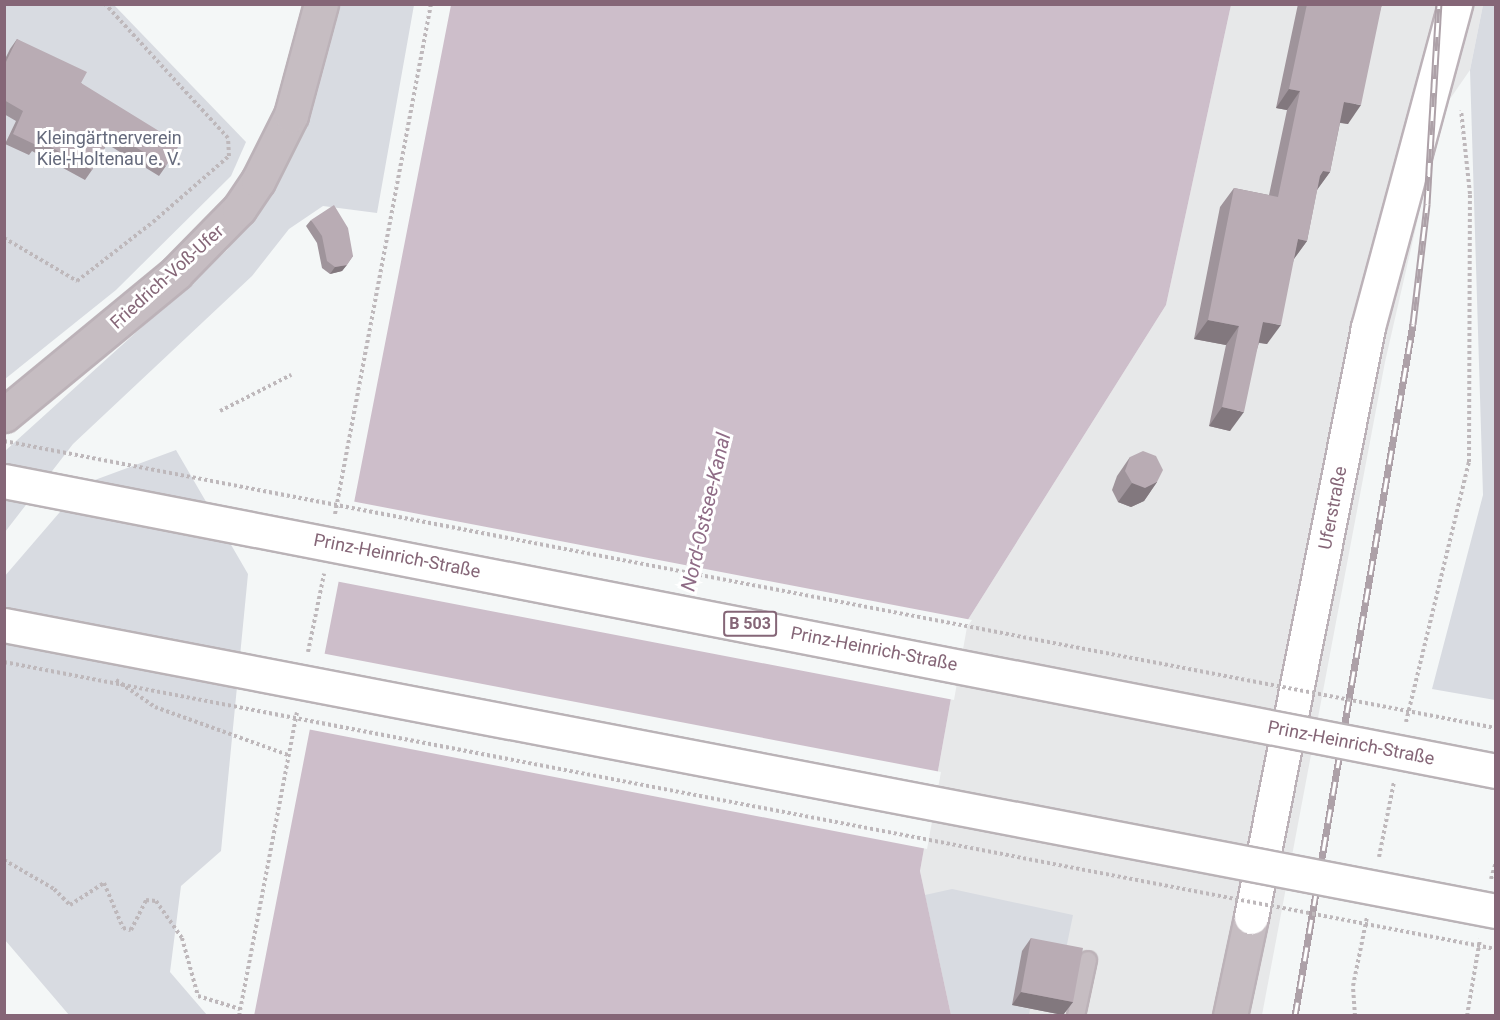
<!DOCTYPE html>
<html>
<head>
<meta charset="utf-8">
<style>
  body { margin:0 }
  #map { position:relative; width:1500px; height:1020px; overflow:hidden; background:#f4f7f7; font-family:Roboto,sans-serif }
  div>[style] { position:absolute }
  .built>* { inset:0; background:#e7e8e9 }
  .green>* { inset:0; background:#d8dbe1 }
  .water>* { inset:0; background:#cdbeca }
  .pier>* { inset:0; background:#f4f7f7 }
  .path>* { height:4px; margin-top:-2px; transform-origin:0; background:repeating-linear-gradient(90deg,#beb8bb 0 3px,transparent 0 6px) }
  .roads { filter:drop-shadow(2px 0 #bcb2b8) drop-shadow(-2px 0 #bcb2b8) drop-shadow(0 2px #bcb2b8) drop-shadow(0 -2px #bcb2b8) }
  .lane>* { height:16px; margin:-8px; padding:0 8px; transform-origin:8px; border-radius:8px; background:#c6bdc2 }
  .street>* { height:33px; margin:-16.5px; padding:0 16.5px; transform-origin:16.5px; border-radius:16.5px; background:#c6bdc2 }
  .secondary>* { height:33px; margin:-16.5px; padding:0 16.5px; transform-origin:16.5px; border-radius:16.5px; background:#fff }
  .rail>* { height:7px; margin-top:-3.5px; transform-origin:0; background:repeating-linear-gradient(90deg,#fff 0 14px,#ada1a8 0 28px); box-sizing:border-box; border-block:2px solid #ada1a8 }
  .path-bridge>* { height:4px; margin-top:-2px; transform-origin:0; background:repeating-linear-gradient(90deg,#beb8bb 0 3px,transparent 0 6px) }
  .bridges { filter:drop-shadow(2px 0 #bab3b7) drop-shadow(-2px 0 #bab3b7) drop-shadow(0 2px #bab3b7) drop-shadow(0 -2px #bab3b7) }
  .highway-bridge>* { height:33px; margin:-16.5px; padding:0 16.5px; transform-origin:16.5px; border-radius:16.5px; background:#fff }
  .wall>* { inset:0; background:#9f949b }
  .shaded-wall>* { inset:0; background:#82787e }
  .building>* { inset:0; background:#b9acb4 }
  span { translate:-50% -50%; white-space:nowrap; text-align:center; line-height:1.15; -webkit-text-stroke:6px #fff; paint-order:stroke }
  .shield-label span { padding:2px 4px; background:#fff; border:2px solid; border-radius:4px; -webkit-text-stroke-width:0 }
  .shield-label { font-size:16px; color:#856677; font-weight:700 }
  .park-label { font-size:18px; color:#656a7c }
  .street-label { font-size:18px; color:#856677 }
  .water-label { font-size:20px; color:#8f6c86; font-style:italic }
  .frame { position:absolute; inset:0; border:6px solid #856677; pointer-events:none }
</style>
</head>
<body>
<div id="map">
  <div class="built">
    <div style="clip-path:polygon(1231px 5px,1483px 5px,1470px 70px,1443px 109px,1385px 362px,1262px 1015px,951px 1015px,920px 871px,964px 626px,1166px 305px)"></div>
  </div>
  <div class="green">
    <div style="clip-path:polygon(5px 5px,114px 5px,246px 142px,231px 176px,116px 290px,5px 379px)"></div>
    <div style="clip-path:polygon(334px 5px,414px 5px,377px 213px,323px 206px,289px 229px,252px 276px,73px 444px,5px 532px,5px 451px,227px 250px,275px 185px,313px 95px)"></div>
    <div style="clip-path:polygon(1483px 5px,1496px 5px,1495px 700px,1432px 689px,1483px 495px,1470px 70px)"></div>
    <div style="clip-path:polygon(176px 450px,248px 574px,221px 851px,181px 886px,170px 972px,207px 1015px,69px 1015px,5px 940px,4px 577px,84px 484px)"></div>
    <div style="clip-path:polygon(952px 889px,1073px 915px,1064px 959px,1012px 1005px,1030px 1009px,1029px 1015px,951px 1015px,925px 895px)"></div>
  </div>
  <div class="water">
    <div style="clip-path:polygon(451px 5px,1231px 5px,1166px 305px,964px 626px,920px 871px,951px 1015px,254px 1016px)"></div>
  </div>
  <div class="pier">
    <div style="clip-path:polygon(351px 501px,972px 620px,967px 627px,954px 700px,335px 581px)"></div>
    <div style="clip-path:polygon(321px 653px,941px 772px,927px 849px,307px 729px)"></div>
  </div>
  <div class="path">
    <div style="left:4px;top:238px;width:85px;rotate:30.5deg"></div>
    <div style="left:77px;top:281px;width:96px;rotate:-37.8deg"></div>
    <div style="left:153px;top:222px;width:101px;rotate:-41deg"></div>
    <div style="left:229px;top:156px;width:18px;rotate:-93deg"></div>
    <div style="left:228px;top:138px;width:182px;rotate:-132.5deg"></div>
    <div style="left:220px;top:411px;width:80px;rotate:-26.9deg"></div>
    <div style="left:335px;top:514px;width:519px;rotate:-79.34deg"></div>
    <div style="left:308px;top:652px;width:80px;rotate:-78.4deg"></div>
    <div style="left:116px;top:680px;width:47px;rotate:34.7deg"></div>
    <div style="left:155px;top:707px;width:141px;rotate:19.8deg"></div>
    <div style="left:1406px;top:722px;width:268px;rotate:-76.4deg"></div>
    <div style="left:1469px;top:462px;width:268px;rotate:-89.8deg"></div>
    <div style="left:1470px;top:194px;width:84px;rotate:-96.1deg"></div>
    <div style="left:1379px;top:857px;width:76px;rotate:-78.7deg"></div>
    <div style="left:4px;top:860px;width:58px;rotate:30.1deg"></div>
    <div style="left:54px;top:889px;width:23px;rotate:45deg"></div>
    <div style="left:70px;top:905px;width:40px;rotate:-32.9deg"></div>
    <div style="left:104px;top:883px;width:49px;rotate:67.1deg"></div>
    <div style="left:123px;top:928px;width:8px;rotate:14deg"></div>
    <div style="left:131px;top:930px;width:34px;rotate:-63deg"></div>
    <div style="left:146px;top:900px;width:10px;rotate:6deg"></div>
    <div style="left:156px;top:901px;width:45px;rotate:54.9deg"></div>
    <div style="left:182px;top:938px;width:60px;rotate:74.6deg"></div>
    <div style="left:198px;top:996px;width:44px;rotate:17.2deg"></div>
    <div style="left:1491px;top:879px;width:19px;rotate:-74deg"></div>
    <div style="left:239px;top:1016px;width:309px;rotate:-79.2deg"></div>
    <div style="left:1355px;top:1016px;width:30px;rotate:-94deg"></div>
    <div style="left:1353px;top:986px;width:70px;rotate:-78.5deg"></div>
    <div style="left:1467px;top:1016px;width:78px;rotate:-80.4deg"></div>
  </div>
  <div class="roads">
    <div class="lane">
      <div style="left:1076px;top:1016px;width:57px;rotate:-77.9deg"></div>
    </div>
    <div class="street">
      <div style="left:4px;top:415px;width:223px;rotate:-39.5deg"></div>
      <div style="left:176px;top:273px;width:90px;rotate:-45.5deg"></div>
      <div style="left:239px;top:209px;width:34px;rotate:-56deg"></div>
      <div style="left:258px;top:181px;width:74px;rotate:-63.4deg"></div>
      <div style="left:291px;top:115px;width:115px;rotate:-74.9deg"></div>
      <div style="left:1230px;top:1016px;width:101px;rotate:-78deg"></div>
    </div>
    <div class="secondary">
      <div style="left:1251px;top:917px;width:601px;rotate:-78.78deg"></div>
      <div style="left:1368px;top:327px;width:335px;rotate:-74.9deg"></div>
    </div>
  </div>
  <div class="rail">
    <div style="left:1295px;top:1016px;width:702px;rotate:-80.32deg"></div>
    <div style="left:1413px;top:324px;width:121px;rotate:-83.3deg"></div>
    <div style="left:1427px;top:204px;width:200px;rotate:-86.6deg"></div>
  </div>
  <div class="path-bridge">
    <div style="left:4px;top:441px;width:1519px;rotate:10.89deg"></div>
    <div style="left:4px;top:662px;width:1519px;rotate:10.89deg"></div>
  </div>
  <div class="bridges">
    <div class="highway-bridge">
      <div style="left:4px;top:481px;width:1520px;rotate:11deg"></div>
      <div style="left:4px;top:625px;width:1519px;rotate:10.85deg"></div>
    </div>
  </div>
  <div class="wall">
    <div style="clip-path:polygon(1298px 4px,1382px 4px,1348px 124px,1340px 123px,1330px 172px,1317px 190px,1307px 241px,1294px 259px,1267px 344px,1259px 343px,1230px 431px,1209px 426px,1226px 345px,1194px 339px,1220px 207px,1234px 188px,1269px 195px,1287px 110px,1276px 108px)"></div>
    <div style="clip-path:polygon(17px 39px,81px 83px,166px 166px,159px 176px,107px 144px,92px 170px,85px 180px,32px 151px,29px 155px,5px 144px,16px 121px,4px 114px,4px 61px,10px 49px)"></div>
    <div style="clip-path:polygon(311px 220px,353px 256px,342px 271px,330px 274px,322px 268px,317px 243px,306px 226px)"></div>
    <div style="clip-path:polygon(1130px 457px,1157px 482px,1144px 501px,1131px 507px,1118px 502px,1112px 490px,1117px 476px)"></div>
    <div style="clip-path:polygon(1031px 938px,1073px 1002px,1063px 1015px,1012px 1005px,1022px 951px)"></div>
  </div>
  <div class="shaded-wall">
    <div style="clip-path:polygon(1289px 89px,1300px 91px,1287px 110px,1276px 108px)"></div>
    <div style="clip-path:polygon(1344px 102px,1361px 105px,1348px 124px,1331px 121px)"></div>
    <div style="clip-path:polygon(1323px 171px,1330px 172px,1316px 191px,1309px 190px)"></div>
    <div style="clip-path:polygon(1298px 239px,1307px 241px,1293px 260px)"></div>
    <div style="clip-path:polygon(347px 265px,342px 271px,330px 274px,335px 267px)"></div>
    <div style="clip-path:polygon(1208px 320px,1239px 326px,1226px 345px,1194px 339px)"></div>
    <div style="clip-path:polygon(1263px 322px,1281px 325px,1267px 344px,1250px 341px)"></div>
    <div style="clip-path:polygon(1222px 407px,1244px 412px,1230px 431px,1209px 426px)"></div>
    <div style="clip-path:polygon(1157px 482px,1144px 501px,1131px 507px,1118px 502px,1132px 483px)"></div>
    <div style="clip-path:polygon(1021px 992px,1073px 1002px,1063px 1015px,1012px 1005px)"></div>
  </div>
  <div class="building">
    <div style="clip-path:polygon(1307px 4px,1382px 4px,1361px 105px,1344px 102px,1330px 172px,1323px 171px,1320px 176px,1307px 241px,1298px 239px,1281px 325px,1263px 322px,1244px 412px,1222px 407px,1239px 326px,1208px 320px,1234px 188px,1278px 197px,1300px 91px,1289px 89px)"></div>
    <div style="clip-path:polygon(17px 39px,87px 72px,81px 83px,180px 144px,166px 166px,113px 133px,92px 170px,38px 140px,36px 145px,13px 134px,23px 111px,4px 100px,4px 66px)"></div>
    <div style="clip-path:polygon(334px 205px,348px 228px,353px 256px,347px 265px,335px 267px,327px 261px,322px 236px,311px 220px)"></div>
    <div style="clip-path:polygon(1143px 451px,1156px 456px,1163px 470px,1157px 482px,1145px 488px,1132px 483px,1125px 471px,1130px 457px)"></div>
    <div style="clip-path:polygon(1031px 938px,1083px 948px,1073px 1002px,1021px 992px)"></div>
  </div>
  <div class="shield-label">
    <span style="left:750px;top:624px">B 503</span>
  </div>
  <div class="park-label">
    <span style="left:109px;top:149px">Kleingärtnerverein<br>Kiel-Holtenau e. V.</span>
  </div>
  <div class="street-label">
    <span style="left:167px;top:277px;rotate:-42deg">Friedrich-Voß-Ufer</span>
    <span style="left:1333px;top:508px;rotate:-79deg">Uferstraße</span>
    <span style="left:397px;top:556px;rotate:11deg">Prinz-Heinrich-Straße</span>
    <span style="left:874px;top:649px;rotate:11deg">Prinz-Heinrich-Straße</span>
    <span style="left:1351px;top:743px;rotate:11deg">Prinz-Heinrich-Straße</span>
  </div>
  <div class="water-label">
    <span style="left:706px;top:512px;rotate:-77deg">Nord-Ostsee-Kanal</span>
  </div>
  <div class="frame"></div>
</div>
</body>
</html>
